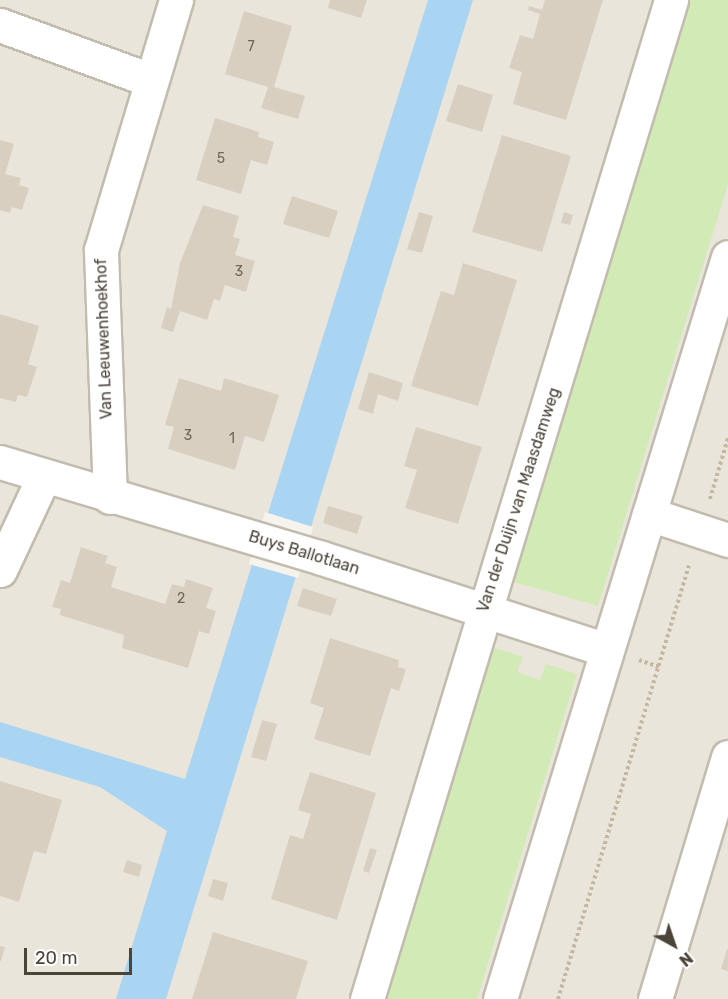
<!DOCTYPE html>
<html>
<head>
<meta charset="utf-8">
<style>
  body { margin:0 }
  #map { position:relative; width:728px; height:999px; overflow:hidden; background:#f6f3ec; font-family:Rubik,sans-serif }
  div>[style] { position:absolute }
  .residential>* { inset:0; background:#eae5da }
  .green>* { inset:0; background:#d2eab5 }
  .water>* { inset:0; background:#a9d4f2 }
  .pier>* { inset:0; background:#f6f3ec }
  .building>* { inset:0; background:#d8cfc1 }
  .path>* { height:4px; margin-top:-2px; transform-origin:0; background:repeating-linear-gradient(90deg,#c4b79f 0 3px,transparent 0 6px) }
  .roads { filter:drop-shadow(2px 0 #c2bbae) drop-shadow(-2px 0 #c2bbae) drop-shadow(0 2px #c2bbae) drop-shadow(0 -2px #c2bbae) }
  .minor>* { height:33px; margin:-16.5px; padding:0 16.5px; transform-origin:16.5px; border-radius:16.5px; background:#fff }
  span { translate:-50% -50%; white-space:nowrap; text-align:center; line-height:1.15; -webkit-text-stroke:4.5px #fff; paint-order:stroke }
  .number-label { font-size:14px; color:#6e675b }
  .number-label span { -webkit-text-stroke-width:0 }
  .street-label { font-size:16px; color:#4b4439 }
  .north { position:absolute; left:644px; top:915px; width:60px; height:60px; -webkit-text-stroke:4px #fff; paint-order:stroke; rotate:140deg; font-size:16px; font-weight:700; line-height:24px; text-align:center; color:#4b4439 }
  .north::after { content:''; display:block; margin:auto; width:21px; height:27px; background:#4b4439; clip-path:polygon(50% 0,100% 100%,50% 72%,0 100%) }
  .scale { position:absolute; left:24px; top:948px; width:108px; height:27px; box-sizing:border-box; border:3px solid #4b4439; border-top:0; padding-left:8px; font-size:18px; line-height:21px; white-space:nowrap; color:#4b4439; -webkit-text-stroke:4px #fff; paint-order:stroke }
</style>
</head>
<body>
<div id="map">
  <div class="residential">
    <div style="clip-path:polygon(0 0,728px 0,728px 999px,0 999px)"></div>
  </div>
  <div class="green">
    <div style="clip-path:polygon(686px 0,728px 0,728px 184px,598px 606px,507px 580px)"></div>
    <div style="clip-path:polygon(486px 645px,523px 657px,517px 672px,540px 680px,546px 664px,577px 674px,477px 999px,378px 999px)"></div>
  </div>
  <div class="water">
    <div style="clip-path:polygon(428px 0,473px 0,166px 999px,116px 999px,167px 831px,100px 787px,0 757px,0 722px,185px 779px)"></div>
  </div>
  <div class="pier">
    <div style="clip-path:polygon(265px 512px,313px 527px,298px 578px,249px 564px)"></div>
  </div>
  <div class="building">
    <div style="clip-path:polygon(330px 0,367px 0,361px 18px,328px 8px)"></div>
    <div style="clip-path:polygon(545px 0,603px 0,566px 120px,513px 104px,522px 72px,509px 68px,520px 35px,533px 39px,540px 14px,528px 10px,529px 6px,542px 10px)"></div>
    <div style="clip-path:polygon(244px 11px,292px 26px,274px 87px,305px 96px,298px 119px,261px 108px,268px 87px,225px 74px)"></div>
    <div style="clip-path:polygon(458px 84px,493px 95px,482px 132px,446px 121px)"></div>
    <div style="clip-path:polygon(215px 118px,259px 132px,258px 137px,274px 142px,267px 165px,251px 160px,241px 194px,196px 180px)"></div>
    <div style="clip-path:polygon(502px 135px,571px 156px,542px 252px,472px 232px)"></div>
    <div style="clip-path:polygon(0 140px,14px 144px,5px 174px,21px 178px,19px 185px,29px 188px,22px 210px,12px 207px,10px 213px,0 210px)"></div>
    <div style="clip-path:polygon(292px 196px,338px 211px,329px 238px,283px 224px)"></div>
    <div style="clip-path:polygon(203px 205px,239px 216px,233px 237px,240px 239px,235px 255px,255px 261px,246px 292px,225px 285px,220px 301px,214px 299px,207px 320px,180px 311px,173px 332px,161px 328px,167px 307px,171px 309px,180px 263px)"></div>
    <div style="clip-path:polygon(419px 212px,433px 216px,422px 253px,407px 249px)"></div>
    <div style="clip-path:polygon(564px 212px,573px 215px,570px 225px,561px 223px)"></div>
    <div style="clip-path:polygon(463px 263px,517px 280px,478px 406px,411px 386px,441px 291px,454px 295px)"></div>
    <div style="clip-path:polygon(0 314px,39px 326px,28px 364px,37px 367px,27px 397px,18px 395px,16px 402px,0 398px)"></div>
    <div style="clip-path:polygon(369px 372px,403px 383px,398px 401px,378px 394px,373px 414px,358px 409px)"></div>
    <div style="clip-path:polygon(179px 378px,221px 391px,224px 378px,279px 395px,264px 442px,245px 436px,235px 470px,168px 449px,174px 427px,165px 425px)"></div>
    <div style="clip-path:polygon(416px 427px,482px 447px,458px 524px,405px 508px,417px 470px,404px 466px)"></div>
    <div style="clip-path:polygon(328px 506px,363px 516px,357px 534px,323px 523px)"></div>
    <div style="clip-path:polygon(81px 547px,108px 556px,105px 563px,117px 567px,111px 587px,165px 604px,172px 584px,184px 587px,186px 579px,213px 588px,206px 608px,216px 611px,209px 634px,199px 631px,188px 668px,122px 648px,124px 635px,60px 615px,61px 609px,52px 607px,61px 580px,70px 583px)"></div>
    <div style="clip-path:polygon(303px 588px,337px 599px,331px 616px,297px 606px)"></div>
    <div style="clip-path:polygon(330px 638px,399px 660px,398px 667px,406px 669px,399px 691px,391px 688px,370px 756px,314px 739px,324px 708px,310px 703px)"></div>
    <div style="clip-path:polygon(262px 720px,277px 724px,266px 761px,251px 757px)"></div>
    <div style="clip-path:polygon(310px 772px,376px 793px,337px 920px,271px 899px,290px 835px,303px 839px,311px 814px,298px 810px)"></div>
    <div style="clip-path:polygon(0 781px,62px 800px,46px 854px,34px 851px,19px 902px,0 896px)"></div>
    <div style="clip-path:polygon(370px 848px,377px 850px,369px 873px,363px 871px)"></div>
    <div style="clip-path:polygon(127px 860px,142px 865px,139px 877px,123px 872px)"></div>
    <div style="clip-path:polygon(213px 879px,228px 883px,223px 901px,208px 896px)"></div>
    <div style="clip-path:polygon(213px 932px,308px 961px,296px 999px,192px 999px)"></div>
    <div style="clip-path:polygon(0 946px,5px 947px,1px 961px,0 961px)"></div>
    <div style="clip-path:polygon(727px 949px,728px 950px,728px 971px,721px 969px)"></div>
  </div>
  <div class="path">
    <div style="left:710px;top:499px;width:64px;rotate:-73.6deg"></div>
    <div style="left:639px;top:660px;width:21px;rotate:19deg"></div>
    <div style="left:558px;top:999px;width:456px;rotate:-73.2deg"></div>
  </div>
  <div class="roads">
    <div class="minor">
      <div style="left:0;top:25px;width:160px;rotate:20.1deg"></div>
      <div style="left:0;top:462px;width:336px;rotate:16.6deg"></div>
      <div style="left:322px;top:558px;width:299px;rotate:17.9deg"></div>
      <div style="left:110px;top:497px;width:247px;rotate:-92.1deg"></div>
      <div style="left:101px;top:250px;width:261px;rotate:-73.3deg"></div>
      <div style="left:649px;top:514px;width:83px;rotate:18.2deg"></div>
      <div style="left:0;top:570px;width:104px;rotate:-64.9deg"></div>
      <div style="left:367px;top:999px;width:1044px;rotate:-73.07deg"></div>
      <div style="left:500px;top:999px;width:776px;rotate:-72.92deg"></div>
      <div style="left:655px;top:999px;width:253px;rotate:-73.2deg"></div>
    </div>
  </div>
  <div class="number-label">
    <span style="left:251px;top:47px">7</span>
    <span style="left:221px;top:159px">5</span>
    <span style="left:239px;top:272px">3</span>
    <span style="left:188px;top:436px">3</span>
    <span style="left:232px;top:439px">1</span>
    <span style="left:181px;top:599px">2</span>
  </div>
  <div class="street-label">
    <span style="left:104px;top:339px;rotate:-92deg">Van Leeuwenhoekhof</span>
    <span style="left:519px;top:500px;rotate:-72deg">Van der Duijn van Maasdamweg</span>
    <span style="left:304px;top:553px;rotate:17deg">Buys Ballotlaan</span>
  </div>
  <div class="north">N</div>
  <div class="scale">20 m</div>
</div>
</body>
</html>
